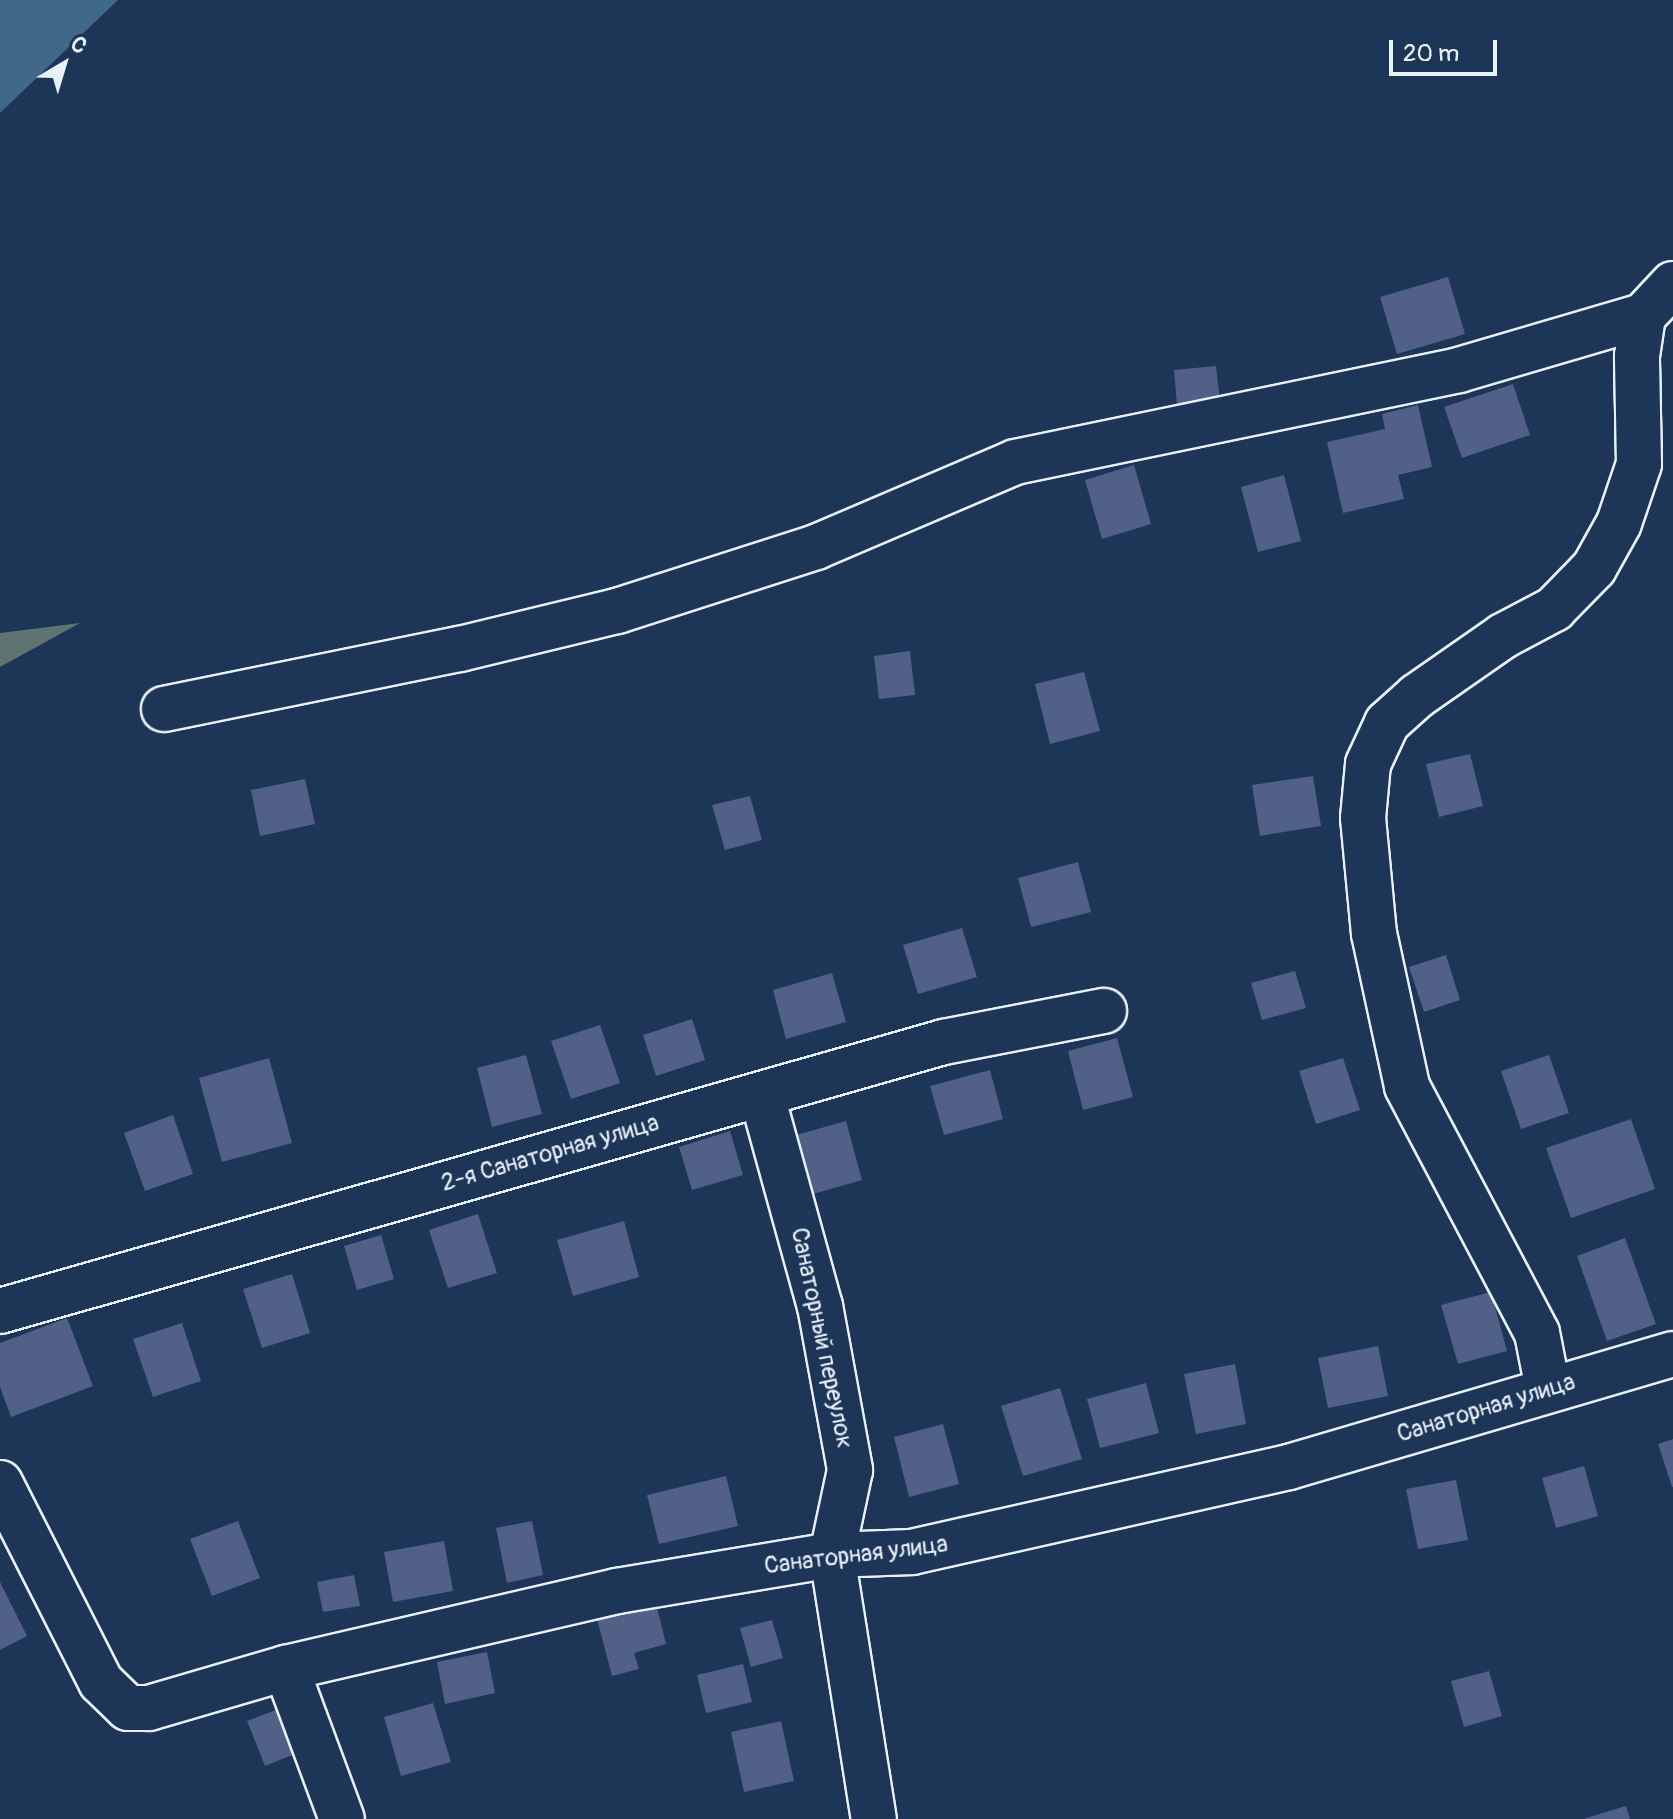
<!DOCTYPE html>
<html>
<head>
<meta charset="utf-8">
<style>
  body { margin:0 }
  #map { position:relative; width:1673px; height:1819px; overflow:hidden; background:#1d3557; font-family:Pangolin,sans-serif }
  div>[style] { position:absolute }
  .green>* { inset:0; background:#5d7470 }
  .water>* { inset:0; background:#406988 }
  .building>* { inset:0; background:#506087 }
  .roads { filter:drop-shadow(2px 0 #e8f1f8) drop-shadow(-2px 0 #e8f1f8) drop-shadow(0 2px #e8f1f8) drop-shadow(0 -2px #e8f1f8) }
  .minor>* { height:44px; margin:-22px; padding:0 22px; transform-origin:22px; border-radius:22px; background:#1d3557 }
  span { translate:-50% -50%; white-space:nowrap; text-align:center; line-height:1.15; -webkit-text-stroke:6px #1d3557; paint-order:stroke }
  .street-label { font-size:24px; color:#e8f1f8 }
  .north { position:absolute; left:24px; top:24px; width:80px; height:80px; -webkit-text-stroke:6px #1d3557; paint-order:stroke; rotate:38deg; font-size:22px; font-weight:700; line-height:32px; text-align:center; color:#e8f1f8 }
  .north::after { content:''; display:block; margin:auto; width:28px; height:36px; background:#e8f1f8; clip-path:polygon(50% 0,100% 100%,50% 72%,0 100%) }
  .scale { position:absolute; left:1389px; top:40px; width:108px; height:36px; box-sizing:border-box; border:4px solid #e8f1f8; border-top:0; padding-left:10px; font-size:24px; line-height:28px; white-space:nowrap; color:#e8f1f8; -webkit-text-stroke:6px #1d3557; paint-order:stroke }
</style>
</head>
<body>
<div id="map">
  <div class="green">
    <div style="clip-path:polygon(80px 623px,0 667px,0 633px)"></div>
  </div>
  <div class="water">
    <div style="clip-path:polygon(0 0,118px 0,0 113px)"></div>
  </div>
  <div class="building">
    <div style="clip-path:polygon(1448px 277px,1465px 334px,1397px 354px,1380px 297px)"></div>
    <div style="clip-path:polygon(1216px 366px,1220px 401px,1177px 406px,1174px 370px)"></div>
    <div style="clip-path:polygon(1513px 384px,1530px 435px,1462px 458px,1444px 407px)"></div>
    <div style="clip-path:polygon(1418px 405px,1432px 467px,1398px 475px,1404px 499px,1343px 513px,1327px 442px,1385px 429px,1382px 414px)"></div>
    <div style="clip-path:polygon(1134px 465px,1151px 524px,1102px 539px,1085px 480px)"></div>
    <div style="clip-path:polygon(1284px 475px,1301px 541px,1258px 552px,1241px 487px)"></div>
    <div style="clip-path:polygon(910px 651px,915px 695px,879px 699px,874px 656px)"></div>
    <div style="clip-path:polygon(1084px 672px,1100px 731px,1050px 744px,1035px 684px)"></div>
    <div style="clip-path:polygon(1470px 754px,1483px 806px,1439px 817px,1426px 764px)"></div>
    <div style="clip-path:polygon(1313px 776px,1321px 826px,1260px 836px,1252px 785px)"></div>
    <div style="clip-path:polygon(305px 779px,315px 824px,260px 836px,251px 790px)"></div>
    <div style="clip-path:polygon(750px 796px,762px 840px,725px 850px,712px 805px)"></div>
    <div style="clip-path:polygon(1078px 862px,1091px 912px,1031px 927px,1018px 878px)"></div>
    <div style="clip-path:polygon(962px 928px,977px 977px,918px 994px,903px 945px)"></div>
    <div style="clip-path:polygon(1446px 955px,1460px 1000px,1424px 1012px,1409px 967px)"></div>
    <div style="clip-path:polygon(1295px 971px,1306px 1008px,1262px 1020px,1251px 983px)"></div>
    <div style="clip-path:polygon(832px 973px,846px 1022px,786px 1039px,773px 990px)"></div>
    <div style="clip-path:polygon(692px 1019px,705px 1060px,656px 1076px,643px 1035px)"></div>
    <div style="clip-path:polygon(600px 1025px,620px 1083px,571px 1099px,551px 1041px)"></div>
    <div style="clip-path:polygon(1117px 1038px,1133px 1097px,1083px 1110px,1068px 1051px)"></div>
    <div style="clip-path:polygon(526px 1055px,542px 1114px,492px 1127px,477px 1068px)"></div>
    <div style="clip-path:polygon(1549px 1055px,1569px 1113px,1521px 1129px,1501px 1071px)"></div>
    <div style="clip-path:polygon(269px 1058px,292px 1143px,222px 1162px,199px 1078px)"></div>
    <div style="clip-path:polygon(1343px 1058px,1360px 1110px,1316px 1124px,1299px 1071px)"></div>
    <div style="clip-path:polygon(990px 1070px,1003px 1119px,944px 1135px,930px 1086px)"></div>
    <div style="clip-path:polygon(173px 1115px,193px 1174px,145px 1191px,124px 1133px)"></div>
    <div style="clip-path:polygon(1631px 1119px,1655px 1189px,1571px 1218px,1546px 1148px)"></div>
    <div style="clip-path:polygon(846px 1121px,862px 1180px,813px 1194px,796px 1135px)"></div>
    <div style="clip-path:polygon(730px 1131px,743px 1175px,692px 1190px,679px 1147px)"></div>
    <div style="clip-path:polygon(478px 1214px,497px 1273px,448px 1288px,429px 1230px)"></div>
    <div style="clip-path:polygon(624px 1221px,639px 1277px,573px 1296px,557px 1240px)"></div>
    <div style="clip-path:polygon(381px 1235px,394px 1279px,357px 1290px,344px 1246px)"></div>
    <div style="clip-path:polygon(1625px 1238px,1656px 1324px,1607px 1341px,1577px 1256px)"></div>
    <div style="clip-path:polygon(292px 1274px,310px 1333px,262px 1348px,243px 1289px)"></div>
    <div style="clip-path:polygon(1491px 1292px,1507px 1351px,1458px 1364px,1441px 1305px)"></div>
    <div style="clip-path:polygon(67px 1318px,93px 1386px,11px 1417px,0 1387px,0 1343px)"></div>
    <div style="clip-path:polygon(182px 1323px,201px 1381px,153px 1397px,133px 1339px)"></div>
    <div style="clip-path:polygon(1378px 1346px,1388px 1396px,1328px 1408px,1318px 1358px)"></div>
    <div style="clip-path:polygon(1235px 1364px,1246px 1424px,1196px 1434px,1184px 1374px)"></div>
    <div style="clip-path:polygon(1146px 1383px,1159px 1433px,1100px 1448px,1087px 1399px)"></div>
    <div style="clip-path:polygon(1060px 1388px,1082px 1459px,1023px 1476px,1001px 1406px)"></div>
    <div style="clip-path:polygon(943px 1424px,959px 1484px,909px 1497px,894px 1437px)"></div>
    <div style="clip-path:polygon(1673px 1439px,1673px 1487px,1672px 1487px,1658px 1444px)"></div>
    <div style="clip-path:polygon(1584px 1466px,1598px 1516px,1556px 1528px,1542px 1478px)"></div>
    <div style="clip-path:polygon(726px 1476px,738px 1526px,659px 1544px,647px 1495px)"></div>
    <div style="clip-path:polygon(1456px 1480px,1468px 1540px,1418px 1549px,1406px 1489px)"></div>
    <div style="clip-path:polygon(238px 1521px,260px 1578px,212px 1596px,190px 1539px)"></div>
    <div style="clip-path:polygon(532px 1521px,543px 1575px,507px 1583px,496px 1528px)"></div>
    <div style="clip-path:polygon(444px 1541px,453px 1591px,393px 1602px,384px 1552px)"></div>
    <div style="clip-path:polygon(354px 1575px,360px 1606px,323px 1612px,317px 1582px)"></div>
    <div style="clip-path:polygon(0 1582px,27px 1636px,0 1650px)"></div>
    <div style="clip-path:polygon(654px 1595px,666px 1644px,634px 1653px,639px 1669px,612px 1676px,595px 1611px)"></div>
    <div style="clip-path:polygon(772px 1620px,783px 1658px,751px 1667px,740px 1628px)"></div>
    <div style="clip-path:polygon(487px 1652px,495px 1693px,445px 1704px,437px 1662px)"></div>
    <div style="clip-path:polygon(743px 1664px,752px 1702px,706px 1713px,697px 1675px)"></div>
    <div style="clip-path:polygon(1489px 1671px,1502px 1716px,1464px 1727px,1451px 1681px)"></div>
    <div style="clip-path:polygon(433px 1703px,451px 1762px,401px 1776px,384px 1717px)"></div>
    <div style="clip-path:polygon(284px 1707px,302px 1751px,265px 1766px,247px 1721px)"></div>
    <div style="clip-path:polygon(781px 1721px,794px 1781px,744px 1792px,731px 1732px)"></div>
    <div style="clip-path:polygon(1626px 1806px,1630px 1819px,1586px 1819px,1586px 1818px)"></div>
  </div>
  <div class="roads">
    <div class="minor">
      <div style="left:164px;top:709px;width:302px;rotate:-11.5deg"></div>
      <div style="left:460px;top:649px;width:162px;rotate:-13.6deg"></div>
      <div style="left:617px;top:611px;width:209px;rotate:-17.8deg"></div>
      <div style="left:816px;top:547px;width:216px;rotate:-23.1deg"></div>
      <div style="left:1015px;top:462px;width:453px;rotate:-11.7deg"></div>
      <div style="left:1459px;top:370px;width:192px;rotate:-16.4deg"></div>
      <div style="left:762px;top:1096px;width:218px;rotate:74.6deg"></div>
      <div style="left:820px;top:1306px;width:167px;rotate:79.6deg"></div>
      <div style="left:850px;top:1470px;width:87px;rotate:102deg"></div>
      <div style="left:832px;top:1555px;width:267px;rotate:81deg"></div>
      <div style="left:0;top:1311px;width:982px;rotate:-15.91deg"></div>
      <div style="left:944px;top:1042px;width:163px;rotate:-11deg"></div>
      <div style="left:1548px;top:1389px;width:57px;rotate:-101.1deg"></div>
      <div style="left:1537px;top:1333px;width:279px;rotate:-117.8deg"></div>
      <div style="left:1407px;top:1086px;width:156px;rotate:-102.2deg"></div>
      <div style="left:1374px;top:934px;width:117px;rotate:-95.4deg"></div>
      <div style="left:1363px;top:818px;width:54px;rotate:-84.7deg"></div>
      <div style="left:1368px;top:764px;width:45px;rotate:-65.1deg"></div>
      <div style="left:1387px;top:723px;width:40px;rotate:-42deg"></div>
      <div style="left:1417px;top:696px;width:105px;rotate:-34.9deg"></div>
      <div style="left:1503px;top:636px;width:58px;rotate:-27.9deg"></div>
      <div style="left:1554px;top:609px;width:57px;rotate:-45.7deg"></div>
      <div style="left:1594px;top:568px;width:51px;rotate:-60.9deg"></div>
      <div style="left:1619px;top:523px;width:62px;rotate:-71.3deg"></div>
      <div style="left:1639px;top:464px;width:108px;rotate:-91.1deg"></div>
      <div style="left:1637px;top:356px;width:40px;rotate:-81.5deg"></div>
      <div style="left:1643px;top:316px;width:44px;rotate:-46.8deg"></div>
      <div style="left:0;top:1483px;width:223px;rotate:63.1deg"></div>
      <div style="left:101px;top:1682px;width:37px;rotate:44deg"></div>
      <div style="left:128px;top:1708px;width:21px"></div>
      <div style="left:149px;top:1708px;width:143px;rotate:-16.3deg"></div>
      <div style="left:286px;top:1668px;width:340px;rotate:-13.1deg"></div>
      <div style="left:617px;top:1591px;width:218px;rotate:-9.5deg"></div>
      <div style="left:832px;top:1555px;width:80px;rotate:-2.1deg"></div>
      <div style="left:912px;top:1552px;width:386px;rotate:-12.7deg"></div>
      <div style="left:1289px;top:1467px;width:400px;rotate:-16.4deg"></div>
      <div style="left:286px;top:1668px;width:161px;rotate:69.7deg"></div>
    </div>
  </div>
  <div class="street-label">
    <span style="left:550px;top:1153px;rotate:-16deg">2-я Санаторная улица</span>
    <span style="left:822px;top:1338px;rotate:78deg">Санаторный переулок</span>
    <span style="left:1486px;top:1408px;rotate:-17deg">Санаторная улица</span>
    <span style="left:856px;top:1555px;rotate:-7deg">Санаторная улица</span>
  </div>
  <div class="north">С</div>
  <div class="scale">20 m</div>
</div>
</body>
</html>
